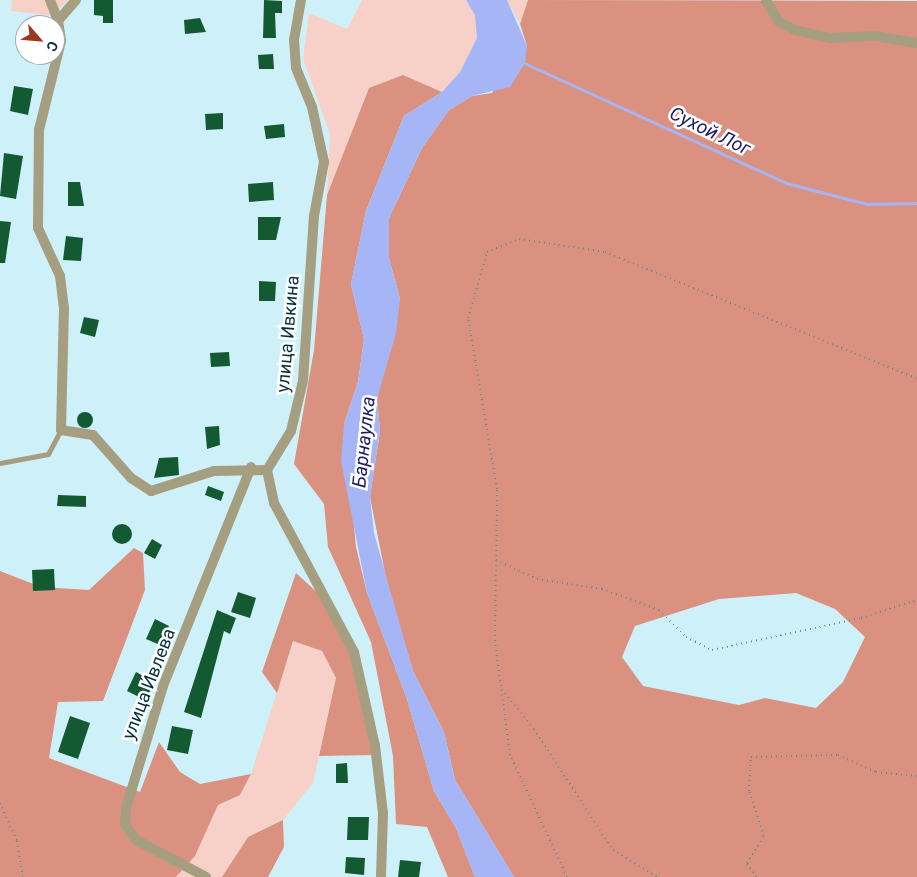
<!DOCTYPE html>
<html>
<head>
<meta charset="utf-8">
<style>
  body { margin:0 }
  #map { position:relative; width:917px; height:877px; overflow:hidden; background:#cef1f9; font-family:Roboto,sans-serif }
  div>[style] { position:absolute }
  .green>* { inset:0; background:#f7d1c7 }
  .forest>* { inset:0; background:#db917f }
  .water>* { inset:0; background:#a6b5f6 }
  .stream>* { height:3px; margin:-1.5px; padding:0 1.5px; transform-origin:1.5px; border-radius:1.5px; background:#a6b5f6 }
  .building>* { inset:0; background:#135a33 }
  .round { border-radius:50% }
  .path>* { height:2px; margin-top:-1px; transform-origin:0; background:repeating-linear-gradient(90deg,#648c94 0 1px,transparent 0 5px) }
  .service>* { height:5px; margin:-2.5px; padding:0 2.5px; transform-origin:2.5px; border-radius:2.5px; background:#a69e80 }
  .minor>* { height:10px; margin:-5px; padding:0 5px; transform-origin:5px; border-radius:5px; background:#a69e80 }
  span { translate:-50% -50%; white-space:nowrap; text-align:center; line-height:1.15; -webkit-text-stroke:5px #fff; paint-order:stroke }
  .street-label { font-size:18px; color:#053038 }
  .water-label { font-size:19px; color:#1c1d66; font-style:italic }
  .north { position:absolute; left:15px; top:15px; width:50px; height:50px; box-sizing:border-box; background:#fff; border:1px solid #9bacaf; border-radius:50%; rotate:117deg; font-size:14px; font-weight:700; line-height:20px; text-align:center; color:#053038 }
  .north::after { content:''; display:block; margin:auto; width:18px; height:22px; background:#9f361e; clip-path:polygon(50% 0,100% 100%,50% 72%,0 100%) }
</style>
</head>
<body>
<div id="map">
  <div class="green">
    <div style="clip-path:polygon(12px 0,68px 0,53px 16px,11px 11px)"></div>
    <div style="clip-path:polygon(362px 0,466px 0,475px 15px,477px 38px,460px 72px,442px 92px,403px 75px,369px 88px,327px 195px,330px 134px,303px 59px,309px 13px,347px 29px)"></div>
    <div style="clip-path:polygon(507px 0,528px 0,520px 24px)"></div>
    <div style="clip-path:polygon(293px 641px,322px 651px,336px 678px,313px 783px,283px 820px,248px 837px,222px 877px,176px 877px,195px 856px,218px 805px,240px 795px,251px 774px)"></div>
  </div>
  <div class="forest">
    <div style="clip-path:polygon(evenodd,528px 0,917px 1px,917px 877px,514px 877px,455px 780px,444px 732px,413px 671px,388px 588px,370px 497px,380px 431px,377px 399px,400px 299px,389px 258px,389px 218px,422px 148px,449px 110px,472px 96px,492px 93px,527px 46px,520px 24px,528px 0,796px 593px,835px 609px,865px 637px,843px 682px,816px 708px,765px 698px,739px 705px,643px 686px,622px 657px,635px 626px,719px 599px,796px 593px)"></div>
    <div style="clip-path:polygon(403px 75px,442px 92px,404px 116px,366px 211px,351px 284px,364px 339px,358px 382px,344px 424px,356px 547px,367px 593px,407px 699px,434px 791px,456px 828px,475px 877px,448px 877px,427px 827px,396px 824px,393px 756px,371px 642px,328px 547px,324px 504px,294px 464px,314px 350px,327px 195px,369px 88px)"></div>
    <div style="clip-path:polygon(134px 548px,143px 553px,145px 590px,103px 701px,58px 702px,49px 758px,140px 792px,159px 742px,180px 772px,200px 784px,251px 774px,240px 795px,218px 805px,195px 856px,176px 877px,0 877px,0 571px,41px 587px,89px 590px)"></div>
    <div style="clip-path:polygon(296px 573px,320px 595px,357px 661px,376px 755px,319px 756px,336px 678px,322px 651px,293px 641px,277px 693px,262px 672px)"></div>
    <div style="clip-path:polygon(283px 820px,284px 847px,268px 877px,222px 877px,248px 837px)"></div>
  </div>
  <div class="water">
    <div style="clip-path:polygon(466px 0,507px 0,527px 46px,525px 63px,510px 87px,472px 96px,449px 110px,422px 148px,389px 218px,389px 258px,400px 299px,396px 333px,377px 399px,380px 431px,370px 497px,374px 533px,413px 671px,444px 732px,455px 780px,514px 877px,475px 877px,456px 828px,434px 791px,407px 699px,367px 593px,341px 461px,344px 424px,358px 382px,364px 339px,351px 284px,366px 211px,404px 116px,442px 92px,460px 72px,477px 38px,475px 15px)"></div>
  </div>
  <div class="stream">
    <div style="left:522px;top:62px;width:290px;rotate:24.6deg"></div>
    <div style="left:786px;top:183px;width:84px;rotate:14.5deg"></div>
    <div style="left:867px;top:204px;width:50px;rotate:-1.1deg"></div>
  </div>
  <div class="building">
    <div style="clip-path:polygon(94px 0,113px 0,113px 23px,103px 23px,103px 16px,94px 15px)"></div>
    <div style="clip-path:polygon(264px 0,282px 1px,282px 13px,275px 13px,276px 38px,263px 38px)"></div>
    <div style="clip-path:polygon(200px 18px,206px 32px,185px 34px,184px 20px)"></div>
    <div style="clip-path:polygon(273px 54px,274px 69px,259px 69px,258px 55px)"></div>
    <div style="clip-path:polygon(14px 86px,33px 89px,28px 115px,10px 111px)"></div>
    <div style="clip-path:polygon(223px 113px,223px 129px,206px 130px,205px 114px)"></div>
    <div style="clip-path:polygon(284px 124px,285px 137px,266px 139px,264px 126px)"></div>
    <div style="clip-path:polygon(4px 153px,23px 156px,16px 199px,0 196px)"></div>
    <div style="clip-path:polygon(68px 182px,80px 182px,84px 206px,68px 206px)"></div>
    <div style="clip-path:polygon(273px 182px,274px 200px,249px 202px,248px 184px)"></div>
    <div style="clip-path:polygon(258px 217px,281px 217px,276px 240px,258px 240px)"></div>
    <div style="clip-path:polygon(0 221px,11px 222px,5px 263px,0 263px)"></div>
    <div style="clip-path:polygon(66px 236px,83px 238px,81px 261px,63px 260px)"></div>
    <div style="clip-path:polygon(259px 281px,276px 282px,275px 301px,259px 301px)"></div>
    <div style="clip-path:polygon(84px 317px,99px 320px,95px 337px,80px 333px)"></div>
    <div style="clip-path:polygon(229px 352px,230px 366px,211px 367px,210px 353px)"></div>
    <div class="round" style="left:77px;top:412px;width:16px;height:16px"></div>
    <div style="clip-path:polygon(219px 426px,220px 445px,207px 449px,205px 427px)"></div>
    <div style="clip-path:polygon(178px 457px,179px 475px,154px 478px,159px 458px)"></div>
    <div style="clip-path:polygon(208px 486px,224px 492px,221px 501px,205px 495px)"></div>
    <div style="clip-path:polygon(58px 495px,86px 496px,86px 507px,57px 506px)"></div>
    <div class="round" style="left:112px;top:524px;width:20px;height:20px"></div>
    <div style="clip-path:polygon(152px 539px,162px 545px,155px 559px,144px 553px)"></div>
    <div style="clip-path:polygon(54px 569px,55px 590px,33px 591px,32px 570px)"></div>
    <div style="clip-path:polygon(238px 592px,256px 598px,250px 618px,231px 612px)"></div>
    <div style="clip-path:polygon(217px 610px,236px 618px,230px 634px,224px 631px,201px 718px,184px 712px)"></div>
    <div style="clip-path:polygon(155px 619px,169px 626px,160px 645px,146px 639px)"></div>
    <div style="clip-path:polygon(136px 672px,155px 682px,145px 700px,127px 691px)"></div>
    <div style="clip-path:polygon(70px 716px,90px 723px,78px 759px,58px 752px)"></div>
    <div style="clip-path:polygon(172px 726px,193px 730px,188px 754px,167px 750px)"></div>
    <div style="clip-path:polygon(347px 763px,348px 783px,336px 783px,336px 764px)"></div>
    <div style="clip-path:polygon(348px 817px,369px 817px,368px 840px,347px 840px)"></div>
    <div style="clip-path:polygon(346px 857px,365px 858px,364px 875px,345px 873px)"></div>
    <div style="clip-path:polygon(400px 860px,421px 862px,419px 877px,398px 877px)"></div>
  </div>
  <div class="path">
    <div style="left:496px;top:560px;width:45px;rotate:24.9deg"></div>
    <div style="left:537px;top:579px;width:66px;rotate:8.7deg"></div>
    <div style="left:602px;top:589px;width:61px;rotate:20.2deg"></div>
    <div style="left:659px;top:610px;width:38px;rotate:45deg"></div>
    <div style="left:686px;top:637px;width:29px;rotate:27deg"></div>
    <div style="left:712px;top:650px;width:152px;rotate:-12.1deg"></div>
    <div style="left:861px;top:618px;width:59px;rotate:-17.8deg"></div>
    <div style="left:502px;top:689px;width:51px;rotate:51.3deg"></div>
    <div style="left:534px;top:729px;width:145px;rotate:56.9deg"></div>
    <div style="left:613px;top:850px;width:52px;rotate:31.5deg"></div>
    <div style="left:0;top:803px;width:42px;rotate:65.9deg"></div>
    <div style="left:17px;top:841px;width:36px;rotate:81deg"></div>
    <div style="left:567px;top:877px;width:135px;rotate:-115deg"></div>
    <div style="left:510px;top:755px;width:115px;rotate:-97.5deg"></div>
    <div style="left:495px;top:641px;width:152px;rotate:-89.2deg"></div>
    <div style="left:497px;top:489px;width:173px;rotate:-99.6deg"></div>
    <div style="left:468px;top:318px;width:69px;rotate:-73.9deg"></div>
    <div style="left:487px;top:252px;width:35px;rotate:-22deg"></div>
    <div style="left:519px;top:239px;width:87px;rotate:8.6deg"></div>
    <div style="left:605px;top:252px;width:337px;rotate:22.1deg"></div>
    <div style="left:756px;top:877px;width:17px;rotate:-123deg"></div>
    <div style="left:747px;top:863px;width:32px;rotate:-58deg"></div>
    <div style="left:764px;top:836px;width:47px;rotate:-108.4deg"></div>
    <div style="left:749px;top:791px;width:34px;rotate:-87deg"></div>
    <div style="left:751px;top:757px;width:87px;rotate:-1.3deg"></div>
    <div style="left:838px;top:755px;width:42px;rotate:24.1deg"></div>
    <div style="left:876px;top:772px;width:41px;rotate:5.6deg"></div>
  </div>
  <div class="service">
    <div style="left:0;top:463px;width:49px;rotate:-10.6deg"></div>
    <div style="left:48px;top:454px;width:27px;rotate:-62deg"></div>
  </div>
  <div class="minor">
    <div style="left:50px;top:0;width:22px;rotate:69deg"></div>
    <div style="left:76px;top:0;width:28px;rotate:131deg"></div>
    <div style="left:58px;top:21px;width:20px;rotate:81deg"></div>
    <div style="left:61px;top:41px;width:92px;rotate:103.9deg"></div>
    <div style="left:39px;top:130px;width:98px;rotate:90.6deg"></div>
    <div style="left:38px;top:228px;width:53px;rotate:65.4deg"></div>
    <div style="left:60px;top:276px;width:31px;rotate:83deg"></div>
    <div style="left:64px;top:307px;width:123px;rotate:91.4deg"></div>
    <div style="left:61px;top:430px;width:32px;rotate:9deg"></div>
    <div style="left:93px;top:435px;width:57px;rotate:48.5deg"></div>
    <div style="left:131px;top:478px;width:24px;rotate:33deg"></div>
    <div style="left:151px;top:491px;width:66px;rotate:-17.6deg"></div>
    <div style="left:214px;top:471px;width:53px;rotate:-1.1deg"></div>
    <div style="left:766px;top:0;width:24px;rotate:60deg"></div>
    <div style="left:778px;top:21px;width:19px;rotate:28deg"></div>
    <div style="left:795px;top:30px;width:36px;rotate:13deg"></div>
    <div style="left:830px;top:38px;width:45px;rotate:-2.5deg"></div>
    <div style="left:875px;top:36px;width:43px;rotate:9.5deg"></div>
    <div style="left:267px;top:470px;width:46px;rotate:-58.4deg"></div>
    <div style="left:291px;top:431px;width:51px;rotate:-76.5deg"></div>
    <div style="left:303px;top:381px;width:165px;rotate:-86.2deg"></div>
    <div style="left:314px;top:216px;width:55px;rotate:-79.5deg"></div>
    <div style="left:324px;top:162px;width:56px;rotate:-102.3deg"></div>
    <div style="left:312px;top:107px;width:42px;rotate:-112.3deg"></div>
    <div style="left:296px;top:68px;width:28px;rotate:-94deg"></div>
    <div style="left:294px;top:40px;width:41px;rotate:-80.1deg"></div>
    <div style="left:267px;top:470px;width:34px;rotate:78deg"></div>
    <div style="left:274px;top:503px;width:169px;rotate:61.8deg"></div>
    <div style="left:354px;top:652px;width:96px;rotate:77.4deg"></div>
    <div style="left:375px;top:746px;width:67px;rotate:83.2deg"></div>
    <div style="left:383px;top:813px;width:64px;rotate:91.8deg"></div>
    <div style="left:206px;top:877px;width:79px;rotate:-152.1deg"></div>
    <div style="left:136px;top:840px;width:19px;rotate:-125deg"></div>
    <div style="left:125px;top:824px;width:16px;rotate:-86deg"></div>
    <div style="left:126px;top:808px;width:127px;rotate:-73.1deg"></div>
    <div style="left:163px;top:686px;width:236px;rotate:-68.1deg"></div>
  </div>
  <div class="street-label">
    <span style="left:288px;top:334px;rotate:-85deg">улица Ивкина</span>
    <span style="left:149px;top:684px;rotate:-69deg">улица Ивлева</span>
  </div>
  <div class="water-label">
    <span style="left:710px;top:131px;rotate:26deg">Сухой Лог</span>
    <span style="left:364px;top:442px;rotate:-84deg">Барнаулка</span>
  </div>
  <div class="north">С</div>
</div>
</body>
</html>
